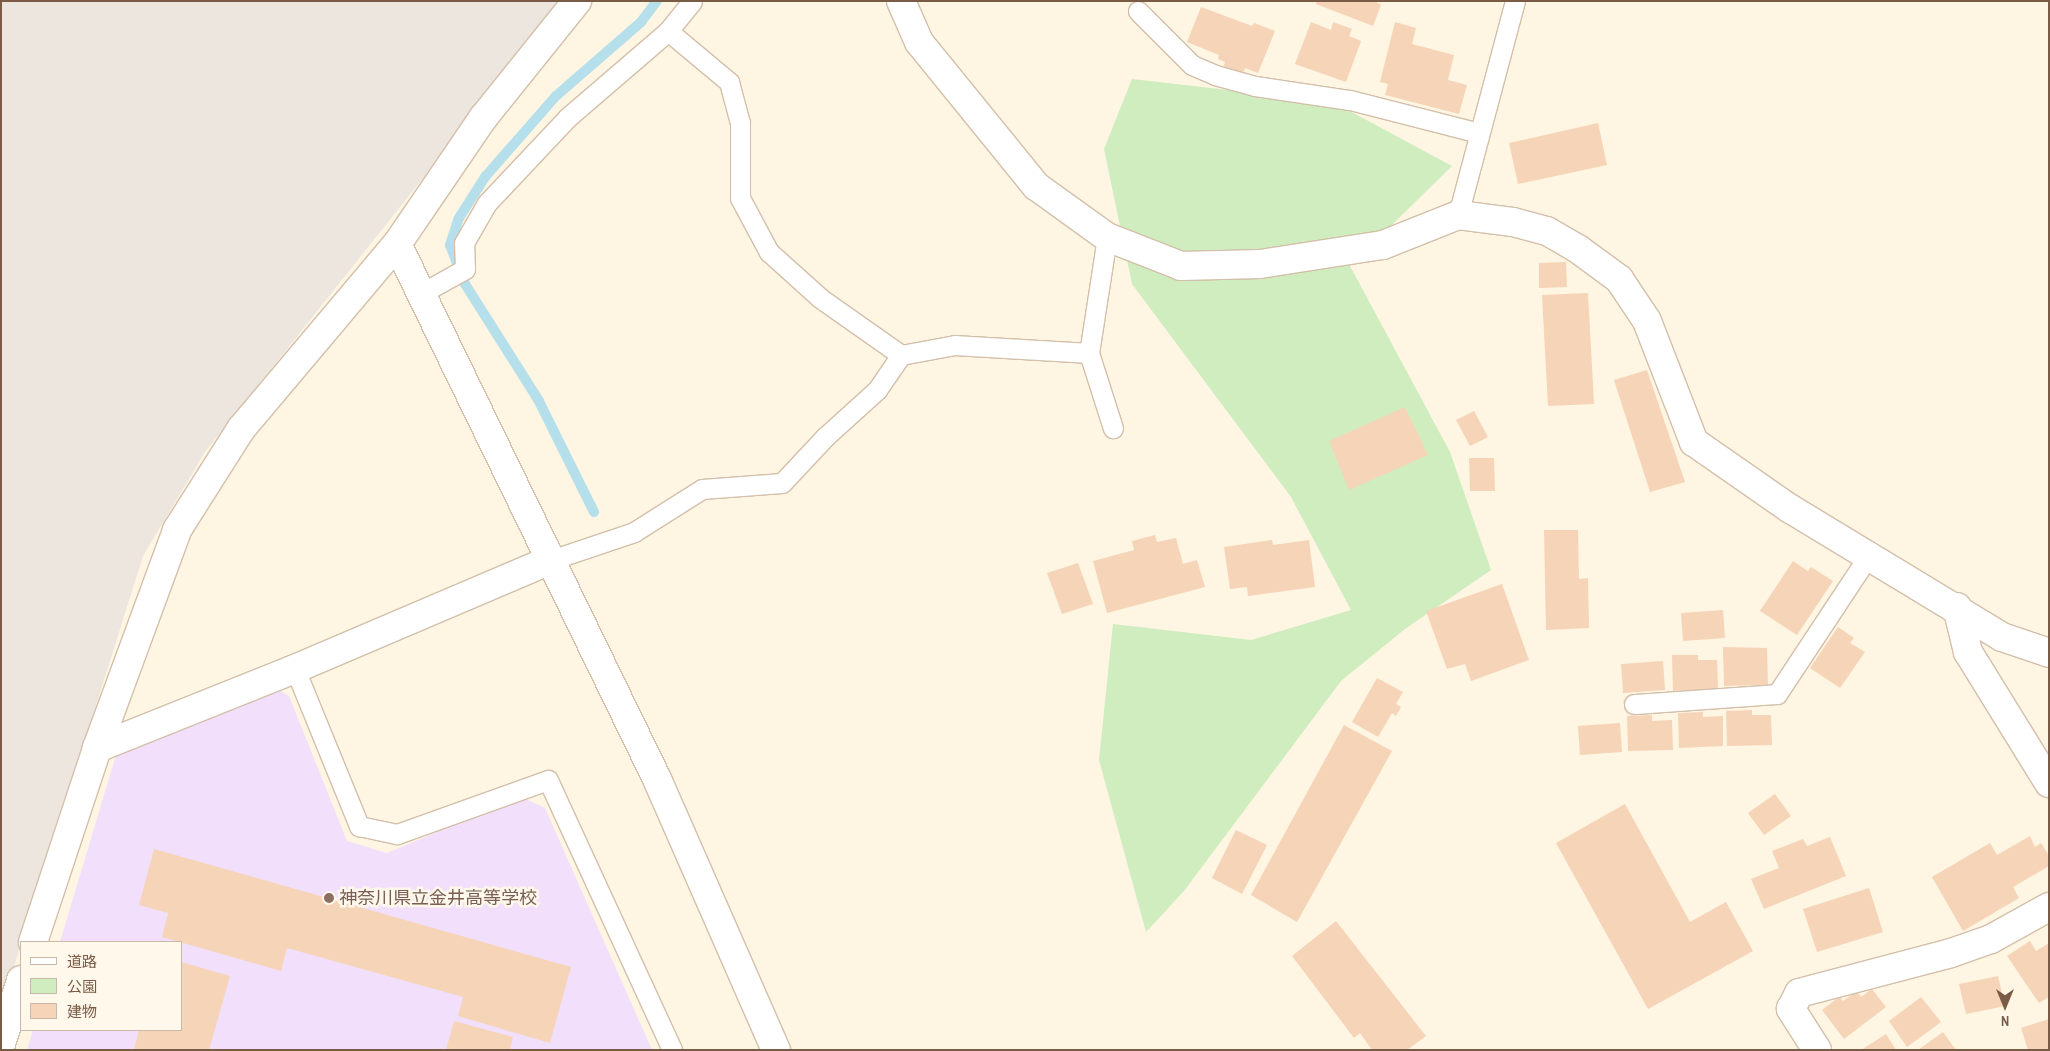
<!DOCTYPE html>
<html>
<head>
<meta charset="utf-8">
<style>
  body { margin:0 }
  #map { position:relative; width:2050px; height:1051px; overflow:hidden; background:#fef5e2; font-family:"Archivo Narrow","Noto Sans JP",sans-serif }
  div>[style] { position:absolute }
  .industrial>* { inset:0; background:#ede6de }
  .education>* { inset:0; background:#f2dffb }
  .green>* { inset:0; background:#cfedbf }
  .stream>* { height:10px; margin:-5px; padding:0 5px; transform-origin:5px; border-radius:5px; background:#b5dfea }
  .building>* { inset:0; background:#f6d4b7 }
  .roads { filter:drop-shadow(1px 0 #d3bfaa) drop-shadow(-1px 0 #d3bfaa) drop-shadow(0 1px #d3bfaa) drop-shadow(0 -1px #d3bfaa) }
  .service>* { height:19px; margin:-9.5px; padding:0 9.5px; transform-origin:9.5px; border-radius:9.5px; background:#fff }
  .minor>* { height:28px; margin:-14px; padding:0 14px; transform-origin:14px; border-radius:14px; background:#fff }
  .tertiary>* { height:28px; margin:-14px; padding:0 14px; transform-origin:14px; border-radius:14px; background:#fff }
  .dots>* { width:14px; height:14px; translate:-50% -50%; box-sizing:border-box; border:2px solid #fff8eb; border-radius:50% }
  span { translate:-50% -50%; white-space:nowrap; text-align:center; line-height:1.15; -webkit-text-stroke:5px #fff8eb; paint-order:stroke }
  .education-label { font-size:18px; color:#785e54 }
  .left { translate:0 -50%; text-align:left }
  .frame { position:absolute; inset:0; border:2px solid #795b46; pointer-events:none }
  .legend { position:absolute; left:20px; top:941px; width:162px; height:90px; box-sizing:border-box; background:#fff8eb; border:1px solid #c9b9a9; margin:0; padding:6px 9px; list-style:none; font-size:15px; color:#795b46 }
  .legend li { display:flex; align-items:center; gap:10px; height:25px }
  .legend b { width:25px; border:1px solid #c9b9a9 }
  .north { position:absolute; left:1980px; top:981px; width:50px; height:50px; -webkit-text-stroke:4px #fff8eb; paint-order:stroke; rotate:180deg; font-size:14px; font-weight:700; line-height:20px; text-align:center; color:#795b46 }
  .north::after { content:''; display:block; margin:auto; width:18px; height:22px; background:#795b46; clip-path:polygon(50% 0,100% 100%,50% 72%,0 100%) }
</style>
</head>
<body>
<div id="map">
  <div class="industrial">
    <div style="clip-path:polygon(1px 1px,564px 1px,205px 452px,143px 556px,1px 1008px)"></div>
  </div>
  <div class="education">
    <div style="clip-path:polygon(276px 688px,289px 696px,347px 841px,387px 853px,521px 797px,545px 808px,652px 1050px,27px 1050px,33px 1030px,181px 1030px,181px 942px,60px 942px,116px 755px)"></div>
  </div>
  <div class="green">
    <div style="clip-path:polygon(1132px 79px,1333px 102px,1452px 166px,1350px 266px,1450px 452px,1491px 570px,1405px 629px,1341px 681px,1184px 891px,1146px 932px,1099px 760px,1113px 624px,1251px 640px,1351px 610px,1291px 497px,1132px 284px,1104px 149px)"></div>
  </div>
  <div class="stream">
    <div style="left:594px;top:512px;width:124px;rotate:-116.4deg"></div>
    <div style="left:539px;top:401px;width:138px;rotate:-122.3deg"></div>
    <div style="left:465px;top:284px;width:42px;rotate:-111deg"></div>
    <div style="left:450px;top:245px;width:28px;rotate:-72deg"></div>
    <div style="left:459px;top:218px;width:49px;rotate:-57.6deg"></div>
    <div style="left:485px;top:177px;width:108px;rotate:-48.8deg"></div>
    <div style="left:556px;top:96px;width:113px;rotate:-41deg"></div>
    <div style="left:641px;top:22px;width:26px;rotate:-53deg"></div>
  </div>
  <div class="building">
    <div style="clip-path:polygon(1317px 1px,1375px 1px,1381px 5px,1373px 26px,1316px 4px)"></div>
    <div style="clip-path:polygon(1201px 7px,1252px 26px,1254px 23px,1275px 31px,1258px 73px,1245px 68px,1242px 76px,1223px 68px,1225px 62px,1218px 59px,1219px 55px,1187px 42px)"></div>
    <div style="clip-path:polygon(1311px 22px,1331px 30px,1333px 22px,1352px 29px,1349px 36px,1361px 41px,1346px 82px,1295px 64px)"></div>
    <div style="clip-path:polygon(1395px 22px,1416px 28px,1412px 44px,1454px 55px,1448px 80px,1467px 85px,1459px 114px,1385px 95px,1388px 84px,1380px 82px)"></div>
    <div style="clip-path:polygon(1598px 123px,1607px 165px,1518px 184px,1509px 143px)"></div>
    <div style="clip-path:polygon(1566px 262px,1567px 287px,1539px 288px,1539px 263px)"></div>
    <div style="clip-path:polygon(1588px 293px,1594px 404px,1548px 406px,1542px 295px)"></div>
    <div style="clip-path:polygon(1647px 370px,1685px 482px,1650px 492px,1614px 380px)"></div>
    <div style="clip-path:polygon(1405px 407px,1428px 455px,1349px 490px,1329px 441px)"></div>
    <div style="clip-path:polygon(1474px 411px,1488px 437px,1470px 446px,1456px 420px)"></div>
    <div style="clip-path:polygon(1469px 458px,1494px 458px,1495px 491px,1470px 491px)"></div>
    <div style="clip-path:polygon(1544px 530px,1578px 530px,1579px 579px,1588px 578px,1589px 628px,1546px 630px)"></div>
    <div style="clip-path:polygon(1155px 535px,1157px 542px,1176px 538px,1183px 564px,1197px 560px,1205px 587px,1107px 613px,1093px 561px,1134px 550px,1132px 541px)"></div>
    <div style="clip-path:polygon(1272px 540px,1273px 545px,1309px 540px,1315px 587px,1248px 596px,1247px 587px,1230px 589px,1224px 547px)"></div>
    <div style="clip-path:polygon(1793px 561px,1808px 571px,1811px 567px,1833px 581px,1797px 635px,1760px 611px)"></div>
    <div style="clip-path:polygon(1078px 563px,1093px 604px,1062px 614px,1047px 573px)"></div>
    <div style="clip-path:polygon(1502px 584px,1529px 660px,1471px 681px,1465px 664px,1447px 669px,1426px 611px)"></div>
    <div style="clip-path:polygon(1723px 610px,1725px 638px,1683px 641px,1681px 613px)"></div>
    <div style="clip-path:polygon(1838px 627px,1854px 638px,1850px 643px,1865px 652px,1840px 688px,1810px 668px)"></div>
    <div style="clip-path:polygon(1723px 647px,1767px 648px,1768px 685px,1724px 686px)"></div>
    <div style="clip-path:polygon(1672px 655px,1698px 655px,1698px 660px,1717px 660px,1718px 689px,1673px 691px)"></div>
    <div style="clip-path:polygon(1663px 661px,1665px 690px,1623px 693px,1621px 664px)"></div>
    <div style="clip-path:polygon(1377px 678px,1403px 692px,1396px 704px,1401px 707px,1396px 716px,1392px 713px,1378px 737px,1352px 722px)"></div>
    <div style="clip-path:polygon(1752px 710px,1752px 715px,1771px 715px,1772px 745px,1727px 746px,1726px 711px)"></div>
    <div style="clip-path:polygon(1703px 712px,1703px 717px,1723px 716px,1723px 746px,1679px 748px,1678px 713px)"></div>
    <div style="clip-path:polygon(1652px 715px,1652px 721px,1672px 720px,1673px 750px,1628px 751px,1627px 716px)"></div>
    <div style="clip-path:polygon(1620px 723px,1622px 752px,1580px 755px,1578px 726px)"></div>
    <div style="clip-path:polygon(1344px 725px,1392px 751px,1297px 922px,1251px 895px)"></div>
    <div style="clip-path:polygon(1775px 794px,1791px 816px,1764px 835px,1748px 813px)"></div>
    <div style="clip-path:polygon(1625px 804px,1690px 922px,1726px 902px,1753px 951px,1648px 1009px,1556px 843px)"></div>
    <div style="clip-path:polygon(1236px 830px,1267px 845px,1242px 894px,1212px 878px)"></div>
    <div style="clip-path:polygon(2030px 836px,2035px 847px,2041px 843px,2049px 856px,2049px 866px,2013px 887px,2019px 898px,1963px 931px,1932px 877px,1990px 843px,1997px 855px)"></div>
    <div style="clip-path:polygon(1830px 837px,1846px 876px,1764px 909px,1751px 879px,1779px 868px,1772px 851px,1803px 839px,1807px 846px)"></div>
    <div style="clip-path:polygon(154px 849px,571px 967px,550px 1043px,458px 1016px,463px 997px,287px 948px,281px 971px,162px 937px,168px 913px,139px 905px)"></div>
    <div style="clip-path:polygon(1869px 888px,1883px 932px,1817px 952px,1803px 909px)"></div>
    <div style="clip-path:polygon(1336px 921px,1426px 1036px,1407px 1050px,1372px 1050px,1360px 1033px,1354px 1038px,1292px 956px)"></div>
    <div style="clip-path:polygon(2030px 941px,2036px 951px,2049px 943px,2049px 997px,2039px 1003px,2007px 956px)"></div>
    <div style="clip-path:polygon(181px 962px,230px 976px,209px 1050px,134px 1050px,139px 1030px,181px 1030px)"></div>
    <div style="clip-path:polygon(1998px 976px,2005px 1006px,1966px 1014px,1959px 984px)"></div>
    <div style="clip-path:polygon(1872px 989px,1886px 1007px,1844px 1039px,1822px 1010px,1839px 997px,1843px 1001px,1857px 991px,1861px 997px)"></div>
    <div style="clip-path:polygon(1921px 997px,1941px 1022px,1907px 1047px,1889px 1021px)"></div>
    <div style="clip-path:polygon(2049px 1019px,2049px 1050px,2028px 1050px,2021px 1028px)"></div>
    <div style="clip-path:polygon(454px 1021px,513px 1037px,510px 1050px,446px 1050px)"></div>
    <div style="clip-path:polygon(1943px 1032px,1956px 1050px,1918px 1050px)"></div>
    <div style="clip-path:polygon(1886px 1034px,1896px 1050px,1861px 1050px)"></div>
  </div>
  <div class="roads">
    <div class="service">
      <div style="left:1138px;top:11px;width:76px;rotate:45deg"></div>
      <div style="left:1192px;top:65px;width:25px;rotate:23deg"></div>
      <div style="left:1215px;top:75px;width:41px;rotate:15.4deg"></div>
      <div style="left:1255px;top:86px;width:96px;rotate:8.4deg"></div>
      <div style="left:1350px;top:100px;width:133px;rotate:14.3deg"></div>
      <div style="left:668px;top:31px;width:80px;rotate:39.9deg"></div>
      <div style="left:729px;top:82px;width:42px;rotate:75deg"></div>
      <div style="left:740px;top:123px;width:75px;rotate:90deg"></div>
      <div style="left:740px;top:198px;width:61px;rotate:61.8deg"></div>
      <div style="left:769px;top:252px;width:69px;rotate:42deg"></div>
      <div style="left:820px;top:298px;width:99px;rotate:35.1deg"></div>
      <div style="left:1458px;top:215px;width:221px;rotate:-75.1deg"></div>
      <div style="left:1107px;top:237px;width:117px;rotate:98.8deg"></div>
      <div style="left:1089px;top:353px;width:79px;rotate:72.3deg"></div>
      <div style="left:422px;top:293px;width:49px;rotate:-29.2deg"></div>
      <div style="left:465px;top:269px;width:26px;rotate:-92deg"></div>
      <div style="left:464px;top:243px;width:46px;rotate:-60.1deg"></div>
      <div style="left:487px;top:203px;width:117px;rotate:-46.7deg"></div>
      <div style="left:567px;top:118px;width:133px;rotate:-40.7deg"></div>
      <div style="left:668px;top:31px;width:38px;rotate:-51deg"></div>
      <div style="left:551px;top:560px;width:88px;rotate:-18.6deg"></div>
      <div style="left:634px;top:532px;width:80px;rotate:-32.3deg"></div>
      <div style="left:702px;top:489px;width:80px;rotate:-4.3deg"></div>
      <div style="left:782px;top:483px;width:63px;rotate:-46.9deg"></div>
      <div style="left:825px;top:437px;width:70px;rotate:-42.1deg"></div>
      <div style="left:877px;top:390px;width:42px;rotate:-55.6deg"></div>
      <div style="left:901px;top:355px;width:55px;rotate:-10.5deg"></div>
      <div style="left:955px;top:345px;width:134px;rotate:3.4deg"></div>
      <div style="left:295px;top:669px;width:170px;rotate:67.8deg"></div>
      <div style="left:359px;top:826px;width:39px;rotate:12deg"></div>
      <div style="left:397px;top:834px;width:160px;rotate:-19.7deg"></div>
      <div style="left:548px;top:780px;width:297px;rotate:65.3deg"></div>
      <div style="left:1634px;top:704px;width:143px;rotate:-4deg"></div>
      <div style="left:1777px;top:694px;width:167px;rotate:-56.5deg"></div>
    </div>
    <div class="minor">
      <div style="left:901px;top:1px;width:45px;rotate:66.3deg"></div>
      <div style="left:919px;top:42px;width:186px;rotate:50.9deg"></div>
      <div style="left:1036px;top:186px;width:87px;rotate:35.7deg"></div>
      <div style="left:1107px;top:237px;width:79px;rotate:21.4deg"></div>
      <div style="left:1181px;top:266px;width:79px;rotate:-1.5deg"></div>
      <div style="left:1260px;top:264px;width:124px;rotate:-8.8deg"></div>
      <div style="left:1383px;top:245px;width:81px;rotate:-21.8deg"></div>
      <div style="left:1458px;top:215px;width:55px;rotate:7.3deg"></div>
      <div style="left:1513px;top:222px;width:35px;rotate:15deg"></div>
      <div style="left:1547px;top:231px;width:36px;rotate:30deg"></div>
      <div style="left:1578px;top:249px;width:51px;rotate:36.2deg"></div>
      <div style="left:1619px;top:279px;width:50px;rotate:56.3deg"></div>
      <div style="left:1647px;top:321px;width:130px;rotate:68.8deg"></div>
      <div style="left:1694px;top:442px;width:116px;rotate:34.8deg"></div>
      <div style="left:1789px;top:508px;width:249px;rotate:31.2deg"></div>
      <div style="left:2002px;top:637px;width:50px;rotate:18.8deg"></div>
      <div style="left:1957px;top:607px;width:46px;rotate:76.3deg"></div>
      <div style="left:1968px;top:652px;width:154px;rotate:58.3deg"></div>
      <div style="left:97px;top:748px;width:213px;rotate:-21.8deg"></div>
      <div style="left:295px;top:669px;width:278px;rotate:-23.1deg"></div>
      <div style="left:1817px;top:1050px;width:49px;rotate:-122.4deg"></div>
      <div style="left:1791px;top:1009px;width:18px;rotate:-63deg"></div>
      <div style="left:1799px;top:993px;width:157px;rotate:-14.7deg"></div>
      <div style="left:1951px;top:953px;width:42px;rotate:-19.3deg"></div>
      <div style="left:1991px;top:939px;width:66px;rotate:-28.9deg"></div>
    </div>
    <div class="tertiary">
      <div style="left:397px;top:244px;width:595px;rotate:64.08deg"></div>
      <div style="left:657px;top:779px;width:296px;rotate:66.3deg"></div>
      <div style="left:33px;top:942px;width:204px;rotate:-71.7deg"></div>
      <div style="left:97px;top:748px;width:232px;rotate:-69.8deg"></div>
      <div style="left:177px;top:530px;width:120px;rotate:-57.6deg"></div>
      <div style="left:241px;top:429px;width:242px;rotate:-49.9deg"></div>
      <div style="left:397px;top:244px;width:153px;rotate:-55.7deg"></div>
      <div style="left:483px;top:118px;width:150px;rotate:-51.2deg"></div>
      <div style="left:1px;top:1044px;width:67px;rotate:-72.6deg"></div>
    </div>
  </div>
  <div class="dots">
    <div style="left:329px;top:898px;background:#8d6e63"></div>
  </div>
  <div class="education-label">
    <span class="left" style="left:339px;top:898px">神奈川県立金井高等学校</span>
  </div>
  <div class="frame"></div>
  <ul class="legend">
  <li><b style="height:6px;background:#fff"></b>道路</li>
  <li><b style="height:14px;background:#cfedbf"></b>公園</li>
  <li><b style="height:14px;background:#f6d4b7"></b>建物</li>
  </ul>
  <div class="north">N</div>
</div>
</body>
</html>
